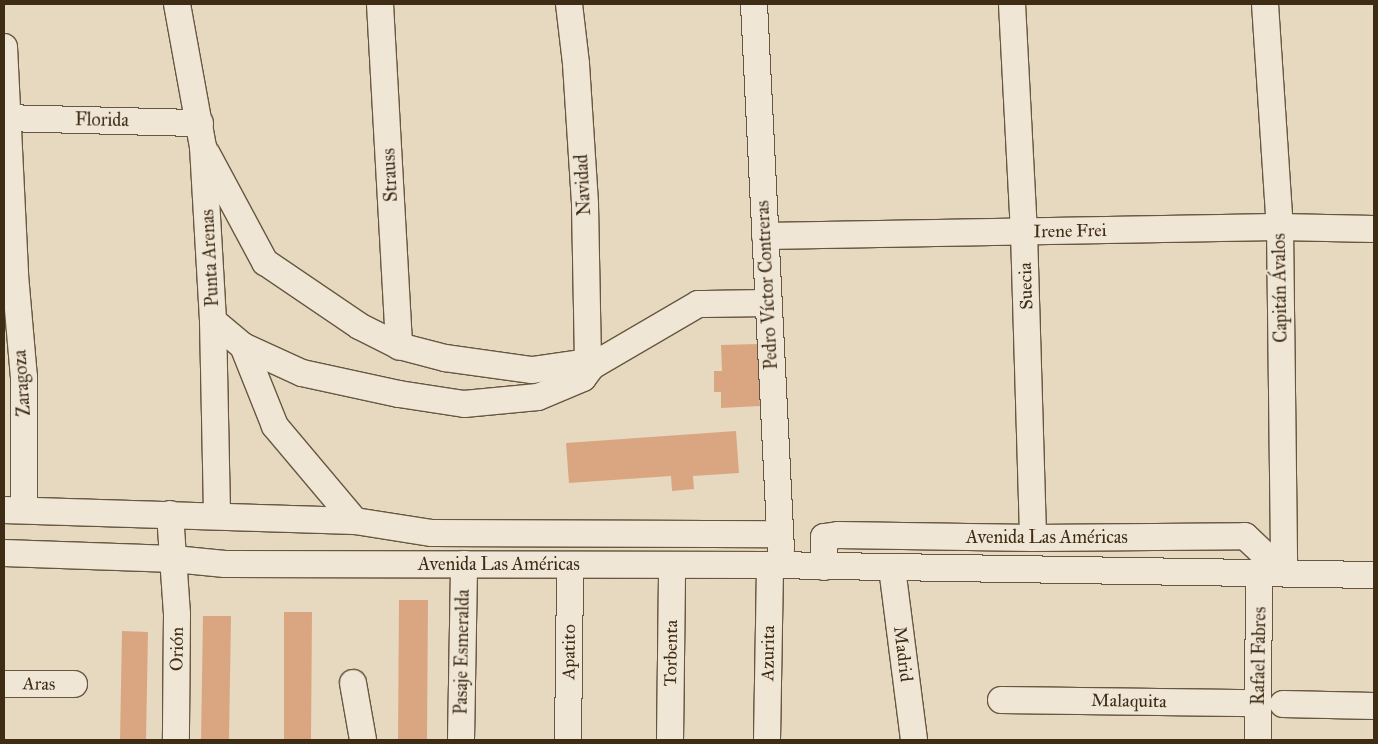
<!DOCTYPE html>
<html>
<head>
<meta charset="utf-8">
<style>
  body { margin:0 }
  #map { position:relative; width:1378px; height:744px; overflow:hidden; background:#e6d9c0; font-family:"IM FELL Great Primer",serif }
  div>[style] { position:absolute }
  .building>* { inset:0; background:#daa681 }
  .roads { filter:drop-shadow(1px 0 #685740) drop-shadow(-1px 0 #685740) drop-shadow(0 1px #685740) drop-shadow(0 -1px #685740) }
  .minor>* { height:26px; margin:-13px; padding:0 13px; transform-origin:13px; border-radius:13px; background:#efe6d6 }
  span { translate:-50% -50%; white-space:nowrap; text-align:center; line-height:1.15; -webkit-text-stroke:4px #efe6d6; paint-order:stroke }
  .street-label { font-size:18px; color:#3e2c15 }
  .frame { position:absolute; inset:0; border:5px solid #3e2c15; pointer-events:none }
</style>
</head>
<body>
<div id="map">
  <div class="building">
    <div style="clip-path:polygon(758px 344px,760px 406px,721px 408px,721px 392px,714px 392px,714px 371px,722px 371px,721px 345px)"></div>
    <div style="clip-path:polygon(736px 431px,739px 473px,693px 476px,694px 489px,672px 491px,671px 476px,569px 483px,566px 443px)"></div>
    <div style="clip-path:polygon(399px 600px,428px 600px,427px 740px,398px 740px)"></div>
    <div style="clip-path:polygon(284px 612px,312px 612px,311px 740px,284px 740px)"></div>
    <div style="clip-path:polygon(203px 616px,231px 616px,229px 740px,201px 740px)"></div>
    <div style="clip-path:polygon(122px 631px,148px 632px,146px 740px,120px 740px)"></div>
  </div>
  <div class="roads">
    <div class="minor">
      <div style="left:177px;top:4px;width:145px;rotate:79.7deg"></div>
      <div style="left:203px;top:147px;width:174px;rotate:86.7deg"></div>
      <div style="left:213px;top:321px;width:194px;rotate:88.8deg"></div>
      <div style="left:380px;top:4px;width:343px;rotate:86.8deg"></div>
      <div style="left:569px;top:4px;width:60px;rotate:83.3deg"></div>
      <div style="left:576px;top:64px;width:141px;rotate:86.3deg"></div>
      <div style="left:585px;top:205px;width:150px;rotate:88.9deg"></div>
      <div style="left:588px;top:355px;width:12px;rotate:70deg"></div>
      <div style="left:754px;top:4px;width:547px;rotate:87.17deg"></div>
      <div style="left:1012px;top:4px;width:228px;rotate:87deg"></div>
      <div style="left:1024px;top:232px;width:306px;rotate:88.3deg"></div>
      <div style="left:1265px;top:4px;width:224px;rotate:86.2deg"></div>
      <div style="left:1280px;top:227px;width:346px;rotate:89.3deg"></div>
      <div style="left:4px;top:47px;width:228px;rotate:87.2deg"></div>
      <div style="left:15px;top:275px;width:102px;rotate:85deg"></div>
      <div style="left:24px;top:377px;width:133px;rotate:90deg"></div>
      <div style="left:4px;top:118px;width:196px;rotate:1.5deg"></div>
      <div style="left:207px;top:154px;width:123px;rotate:61.8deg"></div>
      <div style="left:265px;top:262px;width:114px;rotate:34.2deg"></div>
      <div style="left:359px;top:326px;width:45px;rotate:26.6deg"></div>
      <div style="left:399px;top:346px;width:48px;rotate:14.6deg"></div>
      <div style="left:445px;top:358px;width:88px;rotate:7.9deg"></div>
      <div style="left:532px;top:370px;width:49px;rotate:-8.1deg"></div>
      <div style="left:581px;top:363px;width:11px;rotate:15deg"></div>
      <div style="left:765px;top:236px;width:515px;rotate:-1deg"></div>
      <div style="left:1280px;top:227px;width:94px;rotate:1.2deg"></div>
      <div style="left:213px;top:321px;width:39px;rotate:40deg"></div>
      <div style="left:243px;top:346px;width:65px;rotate:24.6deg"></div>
      <div style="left:302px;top:373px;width:99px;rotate:12.2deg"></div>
      <div style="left:399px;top:394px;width:66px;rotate:8.7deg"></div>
      <div style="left:464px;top:404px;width:74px;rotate:-5.4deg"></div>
      <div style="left:538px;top:397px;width:49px;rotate:-22.9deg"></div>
      <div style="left:583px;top:378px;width:15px;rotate:-53deg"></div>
      <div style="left:592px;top:366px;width:123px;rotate:-30.3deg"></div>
      <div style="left:698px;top:304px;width:69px;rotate:-0.8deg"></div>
      <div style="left:243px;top:346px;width:86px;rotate:68.2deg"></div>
      <div style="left:275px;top:426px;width:124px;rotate:49.9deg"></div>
      <div style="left:4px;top:510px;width:351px;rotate:1.8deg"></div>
      <div style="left:355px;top:521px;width:78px;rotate:8.9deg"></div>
      <div style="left:432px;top:533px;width:348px;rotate:0.2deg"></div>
      <div style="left:170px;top:514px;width:100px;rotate:86deg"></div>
      <div style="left:177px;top:614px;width:126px;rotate:90.5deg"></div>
      <div style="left:4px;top:553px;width:170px;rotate:2deg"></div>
      <div style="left:174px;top:559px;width:51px;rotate:5.6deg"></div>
      <div style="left:225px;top:564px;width:545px;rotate:0.11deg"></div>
      <div style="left:770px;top:565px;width:604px;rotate:0.95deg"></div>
      <div style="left:824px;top:567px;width:30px;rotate:-90deg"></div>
      <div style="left:824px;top:537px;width:14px;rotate:-8deg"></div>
      <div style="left:838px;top:535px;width:195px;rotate:0.9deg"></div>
      <div style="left:1033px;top:538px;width:212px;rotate:-0.5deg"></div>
      <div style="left:1245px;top:536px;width:54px;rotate:43.5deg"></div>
      <div style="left:892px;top:568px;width:173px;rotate:82.7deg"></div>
      <div style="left:353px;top:683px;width:58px;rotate:80deg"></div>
      <div style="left:4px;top:684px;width:70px"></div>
      <div style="left:1001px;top:700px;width:257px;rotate:0.7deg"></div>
      <div style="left:1283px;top:704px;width:91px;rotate:1.3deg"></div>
      <div style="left:461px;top:740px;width:176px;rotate:-89deg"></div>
      <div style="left:568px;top:740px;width:175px;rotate:-89.3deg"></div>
      <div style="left:670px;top:740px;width:175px;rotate:-89.3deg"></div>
      <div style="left:767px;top:740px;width:175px;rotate:-89deg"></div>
      <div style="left:1258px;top:740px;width:168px;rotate:-89.7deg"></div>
    </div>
  </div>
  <div class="street-label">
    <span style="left:102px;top:120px;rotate:1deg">Florida</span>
    <span style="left:390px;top:175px;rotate:-93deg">Strauss</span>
    <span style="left:583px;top:185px;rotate:-93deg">Navidad</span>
    <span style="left:1070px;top:231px;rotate:-1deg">Irene Frei</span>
    <span style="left:210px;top:258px;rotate:-93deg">Punta Arenas</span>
    <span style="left:767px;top:285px;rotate:-93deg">Pedro Víctor Contreras</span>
    <span style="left:1026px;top:286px;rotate:-92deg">Suecia</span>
    <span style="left:1280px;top:288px;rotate:-91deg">Capitán Ávalos</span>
    <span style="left:22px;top:383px;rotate:-94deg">Zaragoza</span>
    <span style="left:1047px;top:537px">Avenida Las Américas</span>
    <span style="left:499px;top:564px">Avenida Las Américas</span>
    <span style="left:177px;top:649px;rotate:-89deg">Orión</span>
    <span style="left:462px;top:652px;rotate:-89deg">Pasaje Esmeralda</span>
    <span style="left:569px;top:652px;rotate:-89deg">Apatito</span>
    <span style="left:671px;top:653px;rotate:-89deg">Torbenta</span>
    <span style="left:768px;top:653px;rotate:-89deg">Azurita</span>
    <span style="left:903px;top:654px;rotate:83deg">Madrid</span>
    <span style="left:1259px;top:656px;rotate:-89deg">Rafael Fabres</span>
    <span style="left:39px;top:684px;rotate:1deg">Aras</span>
    <span style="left:1129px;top:701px;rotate:1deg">Malaquita</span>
  </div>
  <div class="frame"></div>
</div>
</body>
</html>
